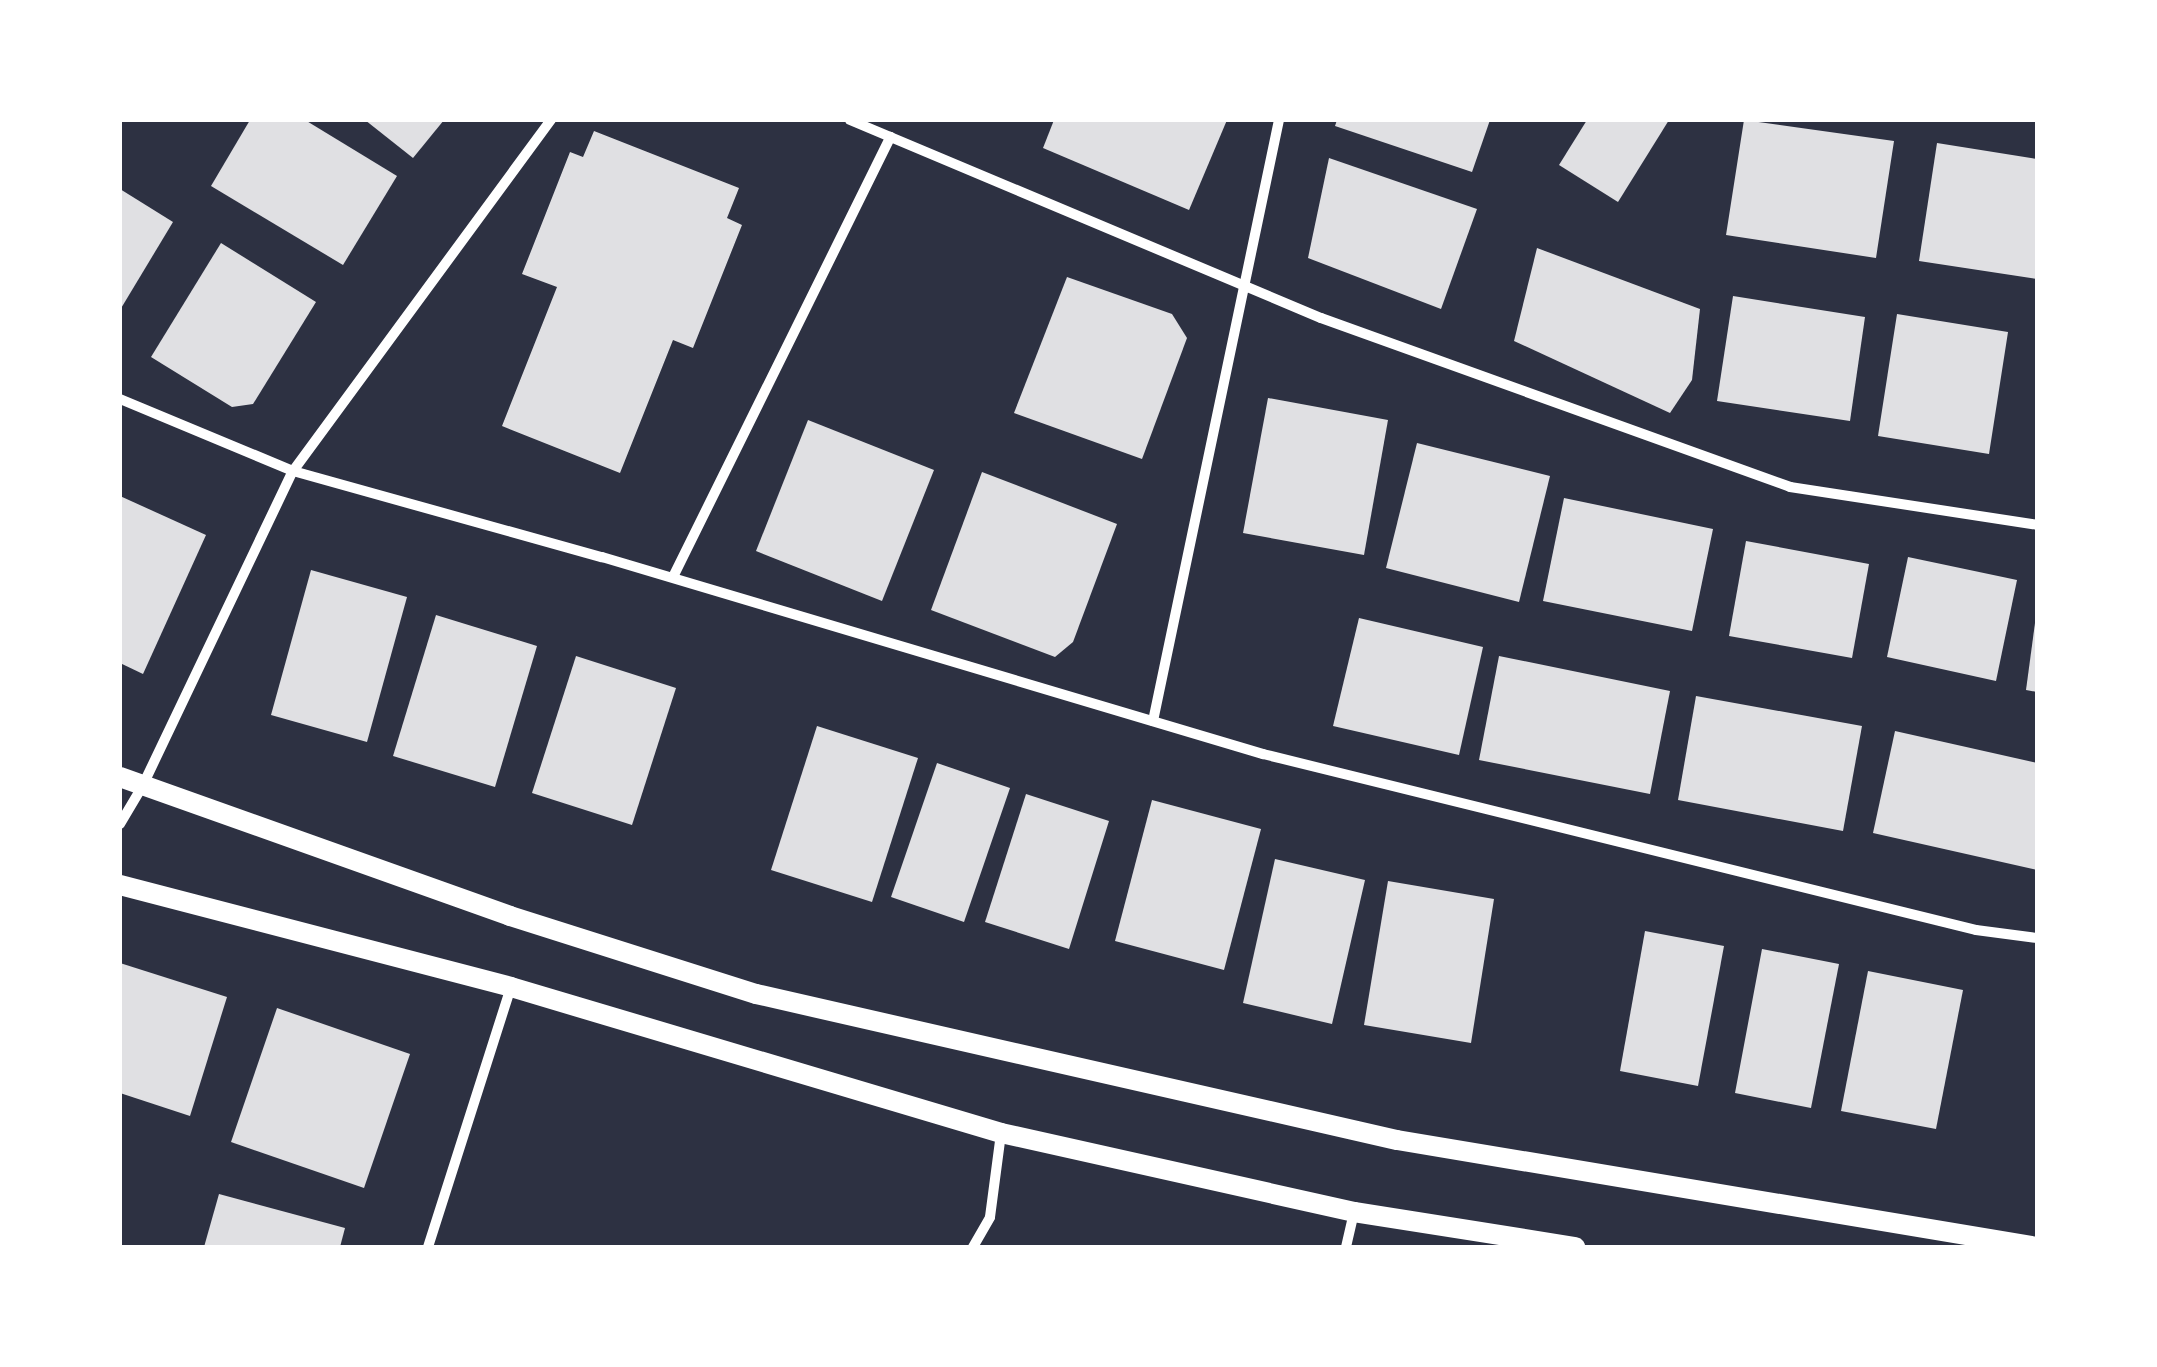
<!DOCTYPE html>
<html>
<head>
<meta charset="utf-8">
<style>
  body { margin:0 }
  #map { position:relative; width:2157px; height:1367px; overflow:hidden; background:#2d3142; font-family:"Exo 2",sans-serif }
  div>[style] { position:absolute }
  .building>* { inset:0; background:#e0e0e3 }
  .minor>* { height:10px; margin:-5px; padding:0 5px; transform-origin:5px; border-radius:5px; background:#fff }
  .secondary>* { height:20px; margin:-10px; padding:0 10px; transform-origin:10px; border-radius:10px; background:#fff }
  span { translate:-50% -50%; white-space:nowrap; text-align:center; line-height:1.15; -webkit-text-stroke:8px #fff; paint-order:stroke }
  .frame { position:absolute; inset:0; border:122px solid #fff; pointer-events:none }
</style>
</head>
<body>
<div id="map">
  <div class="building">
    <div style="clip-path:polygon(250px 120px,305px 120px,397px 176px,343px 265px,211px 186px)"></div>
    <div style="clip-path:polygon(365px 120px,444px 120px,413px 158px)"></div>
    <div style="clip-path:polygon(1054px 120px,1227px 120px,1189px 210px,1043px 148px)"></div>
    <div style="clip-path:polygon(1337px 120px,1490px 120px,1472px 172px,1335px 126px)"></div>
    <div style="clip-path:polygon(1587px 120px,1669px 120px,1618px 202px,1559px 165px)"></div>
    <div style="clip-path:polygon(1744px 120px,1894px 141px,1876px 258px,1726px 235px)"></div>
    <div style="clip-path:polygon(594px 131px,739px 188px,727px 218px,742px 225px,693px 348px,673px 340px,620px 473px,502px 426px,557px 287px,522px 274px,570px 152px,583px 157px)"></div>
    <div style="clip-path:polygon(1937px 143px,2037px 159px,2037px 279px,1919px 261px)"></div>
    <div style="clip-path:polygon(1329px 158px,1477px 209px,1441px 309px,1308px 258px)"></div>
    <div style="clip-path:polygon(120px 189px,173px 222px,120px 310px)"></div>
    <div style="clip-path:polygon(221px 243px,316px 302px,253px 404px,232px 407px,151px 357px)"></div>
    <div style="clip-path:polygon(1537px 248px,1700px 309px,1692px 380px,1670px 413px,1514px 341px)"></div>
    <div style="clip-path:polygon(1067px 277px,1172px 314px,1187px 338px,1142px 459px,1014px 413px)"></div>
    <div style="clip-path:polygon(1733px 296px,1865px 317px,1850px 421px,1717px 401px)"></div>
    <div style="clip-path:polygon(1897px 314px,2008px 332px,1989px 454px,1878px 436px)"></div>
    <div style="clip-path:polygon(1268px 398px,1388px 420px,1364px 555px,1243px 533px)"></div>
    <div style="clip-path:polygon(808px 420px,934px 470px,882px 601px,756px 551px)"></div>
    <div style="clip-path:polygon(1417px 443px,1550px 476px,1519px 602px,1386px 568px)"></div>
    <div style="clip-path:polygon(982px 472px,1117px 524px,1073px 642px,1055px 657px,931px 610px)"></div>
    <div style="clip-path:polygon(120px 496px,206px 535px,143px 674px,120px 663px)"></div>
    <div style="clip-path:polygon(1564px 498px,1713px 529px,1692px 631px,1543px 601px)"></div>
    <div style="clip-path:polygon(1746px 541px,1869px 564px,1852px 658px,1729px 636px)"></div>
    <div style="clip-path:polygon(1908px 557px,2017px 580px,1996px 681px,1887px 657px)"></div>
    <div style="clip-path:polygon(311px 570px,407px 597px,367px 742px,271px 715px)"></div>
    <div style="clip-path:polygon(436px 615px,537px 646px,495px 787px,393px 756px)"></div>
    <div style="clip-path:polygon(1359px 618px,1483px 647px,1459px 755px,1333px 726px)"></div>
    <div style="clip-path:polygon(2035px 623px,2037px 623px,2037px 692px,2026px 690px)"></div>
    <div style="clip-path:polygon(576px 656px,676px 688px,632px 825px,532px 793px)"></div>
    <div style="clip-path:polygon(1499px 656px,1670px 691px,1650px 794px,1479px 760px)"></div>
    <div style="clip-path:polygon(1696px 696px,1862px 726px,1843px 831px,1678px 800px)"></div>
    <div style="clip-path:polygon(817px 726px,918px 758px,872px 902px,771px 870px)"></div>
    <div style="clip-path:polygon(1895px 731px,2037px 763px,2037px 870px,1873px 833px)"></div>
    <div style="clip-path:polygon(937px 763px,1010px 788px,964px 922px,891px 897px)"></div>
    <div style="clip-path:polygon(1026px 794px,1109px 821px,1069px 949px,985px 922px)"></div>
    <div style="clip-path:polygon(1152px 800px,1261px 829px,1224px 970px,1115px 941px)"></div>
    <div style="clip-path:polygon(1275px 859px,1365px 880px,1332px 1024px,1243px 1003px)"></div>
    <div style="clip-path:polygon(1388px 881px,1494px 899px,1471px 1043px,1364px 1025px)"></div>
    <div style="clip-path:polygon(1645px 931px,1724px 946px,1698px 1086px,1620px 1071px)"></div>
    <div style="clip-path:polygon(1762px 949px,1839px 964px,1811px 1108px,1735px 1093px)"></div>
    <div style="clip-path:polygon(120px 963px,227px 997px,190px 1116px,120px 1093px)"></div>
    <div style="clip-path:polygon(1868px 971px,1963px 990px,1936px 1129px,1841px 1111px)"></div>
    <div style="clip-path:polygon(277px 1008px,410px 1054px,364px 1188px,231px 1142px)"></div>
    <div style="clip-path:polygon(219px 1194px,345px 1228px,340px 1247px,204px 1247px)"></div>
  </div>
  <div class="minor">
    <div style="left:850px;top:120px;width:511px;rotate:22.8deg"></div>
    <div style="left:1321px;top:318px;width:499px;rotate:19.8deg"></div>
    <div style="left:1790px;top:487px;width:250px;rotate:8.7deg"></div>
    <div style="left:120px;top:399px;width:187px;rotate:22.6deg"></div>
    <div style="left:293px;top:471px;width:321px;rotate:15.6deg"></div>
    <div style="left:602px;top:557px;width:690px;rotate:16.6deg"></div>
    <div style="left:1263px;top:754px;width:734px;rotate:13.87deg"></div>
    <div style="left:1976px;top:930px;width:62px;rotate:7.5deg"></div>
    <div style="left:673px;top:577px;width:491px;rotate:-63.7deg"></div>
    <div style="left:1153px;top:721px;width:614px;rotate:-78.16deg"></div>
    <div style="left:120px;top:824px;width:43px;rotate:-59.3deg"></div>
    <div style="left:142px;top:787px;width:350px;rotate:-64.5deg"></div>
    <div style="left:293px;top:471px;width:436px;rotate:-53.7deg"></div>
    <div style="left:428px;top:1247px;width:273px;rotate:-72.3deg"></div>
    <div style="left:973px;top:1247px;width:34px;rotate:-60deg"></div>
    <div style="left:990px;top:1217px;width:85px;rotate:-82.5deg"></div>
    <div style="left:1346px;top:1247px;width:36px;rotate:-77deg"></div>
  </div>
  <div class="secondary">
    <div style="left:120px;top:777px;width:414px;rotate:19.6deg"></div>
    <div style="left:510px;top:916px;width:258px;rotate:17.6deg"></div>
    <div style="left:756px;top:994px;width:657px;rotate:12.83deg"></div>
    <div style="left:1397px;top:1140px;width:649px;rotate:9.49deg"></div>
    <div style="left:120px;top:885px;width:404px;rotate:14.6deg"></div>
    <div style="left:511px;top:987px;width:511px;rotate:16.59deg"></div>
    <div style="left:1001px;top:1133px;width:362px;rotate:12.6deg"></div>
    <div style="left:1354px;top:1212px;width:224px;rotate:9deg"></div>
  </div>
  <div class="frame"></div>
</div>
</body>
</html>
